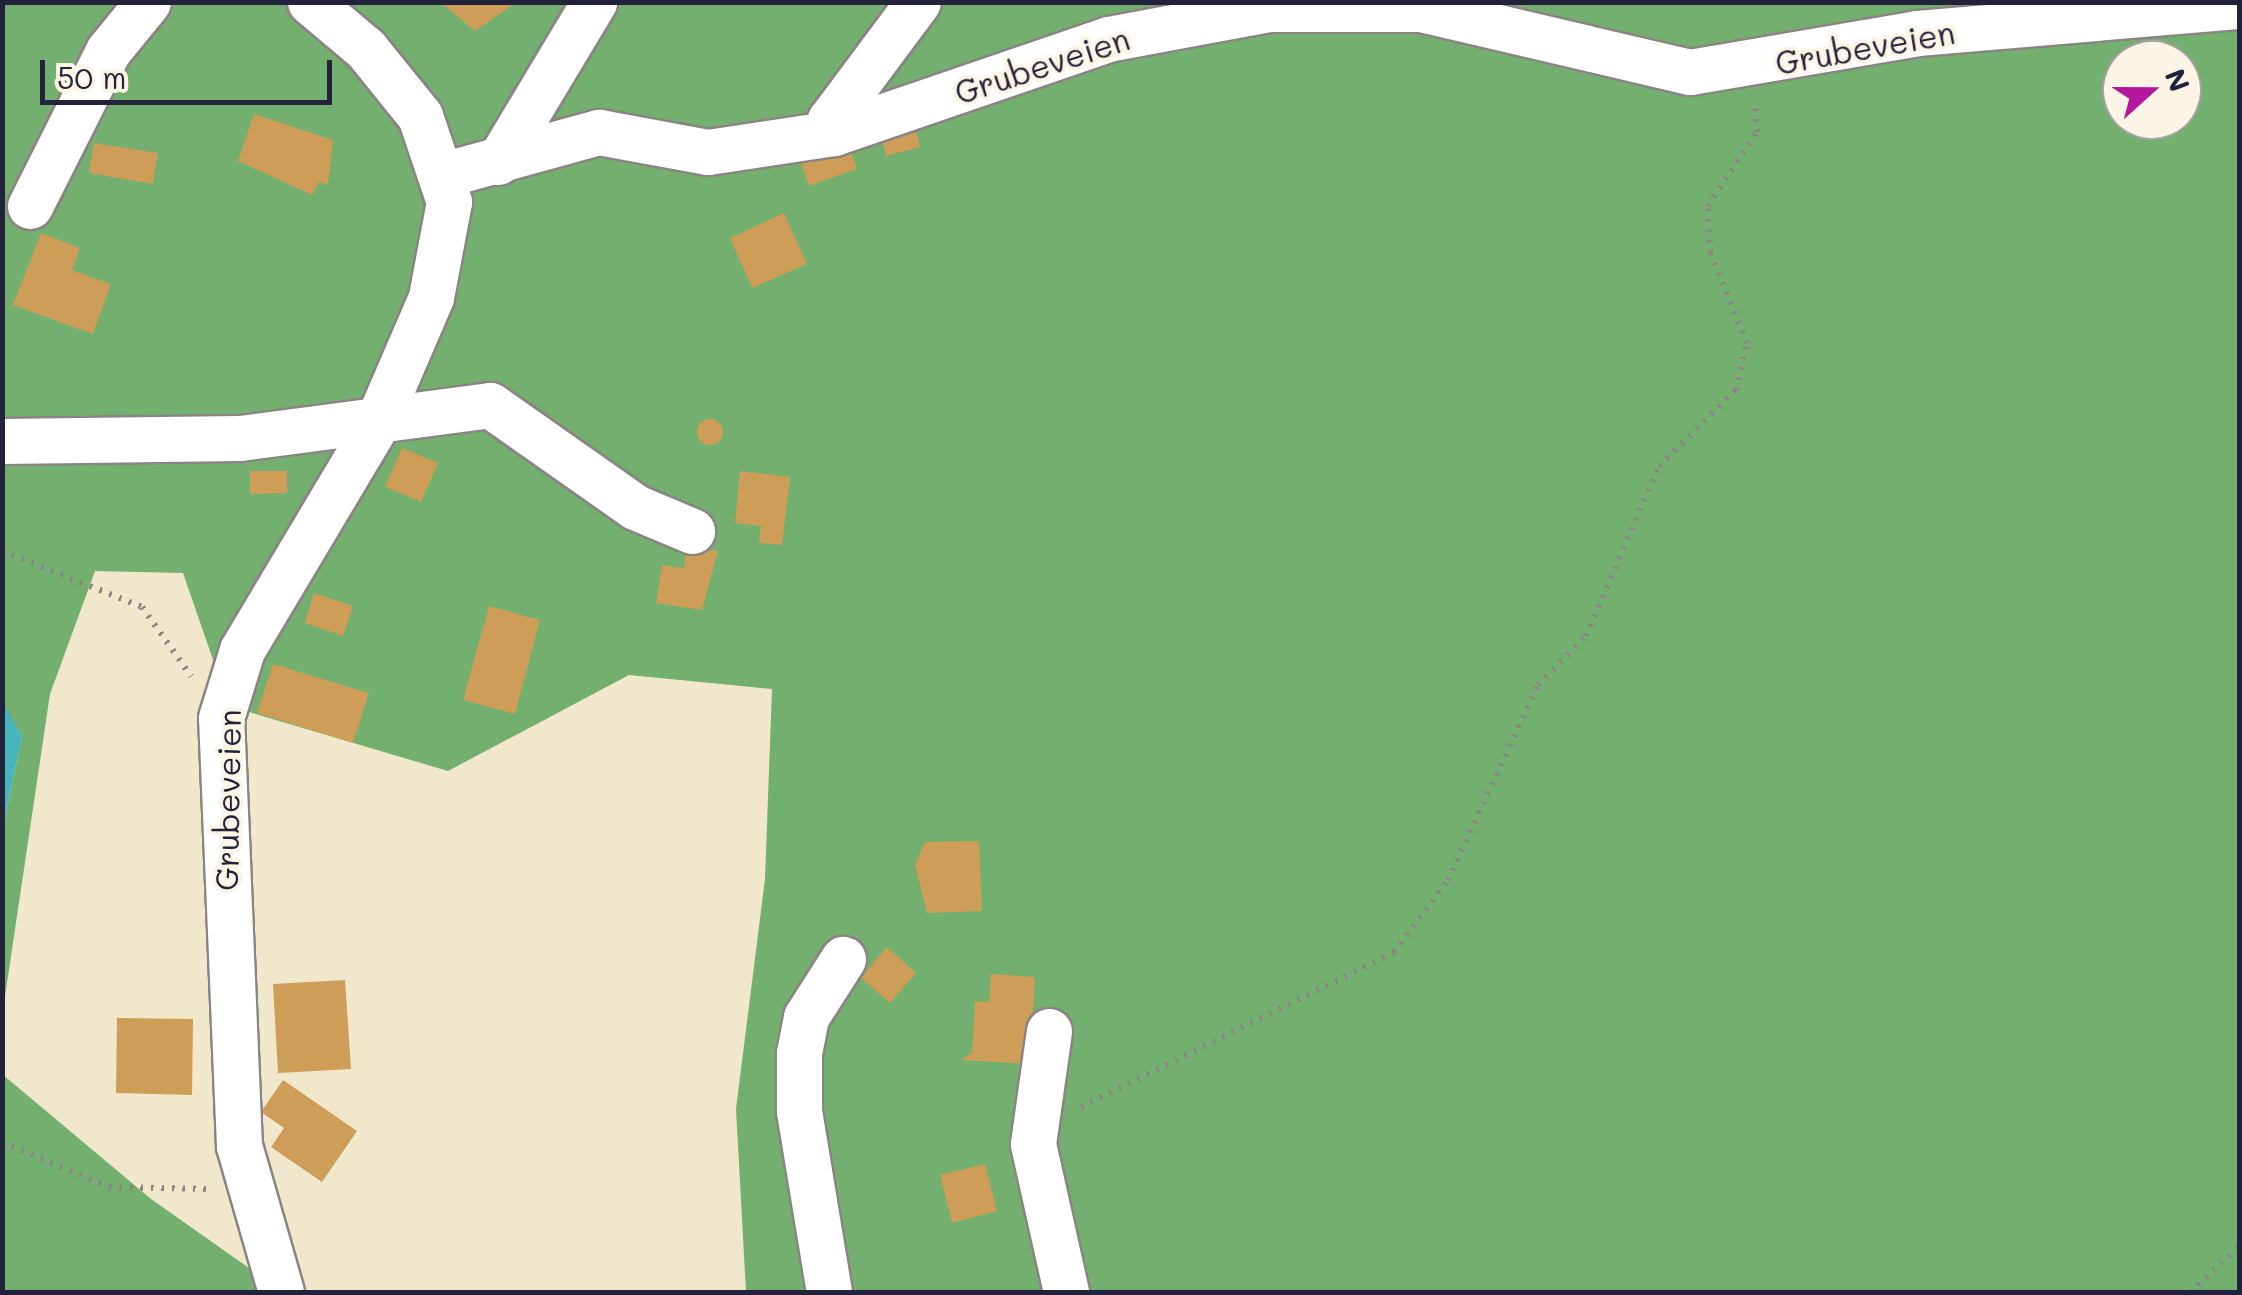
<!DOCTYPE html>
<html>
<head>
<meta charset="utf-8">
<style>
  body { margin:0 }
  #map { position:relative; width:2242px; height:1295px; overflow:hidden; background:#f1e7ca; font-family:Mali,sans-serif }
  div>[style] { position:absolute }
  .forest>* { inset:0; background:#73af6e }
  .water>* { inset:0; background:#46b5bc }
  .building>* { inset:0; background:#ce9d57 }
  .round { border-radius:50% }
  .path>* { height:6px; margin-top:-3px; transform-origin:0; background:repeating-linear-gradient(90deg,#8a8482 0 2.5px,transparent 0 10.5px) }
  .roads { filter:drop-shadow(2px 0 #8a8482) drop-shadow(-2px 0 #8a8482) drop-shadow(0 2px #8a8482) drop-shadow(0 -2px #8a8482) }
  .street>* { height:45px; margin:-22.5px; padding:0 22.5px; transform-origin:22.5px; border-radius:22.5px; background:#fff }
  span { translate:-50% -50%; white-space:nowrap; text-align:center; line-height:1.15; -webkit-text-stroke:8px #fcf5e5; paint-order:stroke }
  .street-label { font-size:32px; color:#22223b }
  .frame { position:absolute; inset:0; border:5px solid #22223b; pointer-events:none }
  .north { position:absolute; left:2102px; top:40px; width:100px; height:100px; box-sizing:border-box; background:#fcf5e5; border:2px solid #a5a1a1; border-radius:50%; rotate:69deg; font-size:28px; font-weight:700; line-height:40px; text-align:center; color:#22223b }
  .north::after { content:''; display:block; margin:auto; width:35px; height:45px; background:#b5179e; clip-path:polygon(50% 0,100% 100%,50% 72%,0 100%) }
  .scale { position:absolute; left:40px; top:60px; width:292px; height:45px; box-sizing:border-box; border:5px solid #22223b; border-top:0; padding-left:12px; font-size:30px; line-height:35px; white-space:nowrap; color:#22223b; -webkit-text-stroke:8px #fcf5e5; paint-order:stroke }
</style>
</head>
<body>
<div id="map">
  <div class="forest">
    <div style="clip-path:polygon(evenodd,3px 3px,2239px 3px,2239px 1292px,746px 1292px,736px 1109px,765px 879px,772px 689px,629px 675px,448px 771px,229px 706px,183px 573px,95px 571px,50px 694px,3px 1010px,3px 827px,22px 736px,2px 703px,3px 3px,2122px 60px,2182px 60px,2182px 120px,2122px 120px,2122px 60px)"></div>
    <div style="clip-path:polygon(2px 1074px,151px 1199px,283px 1292px,3px 1292px)"></div>
  </div>
  <div class="water">
    <div style="clip-path:polygon(3px 703px,22px 736px,3px 827px,2px 827px)"></div>
  </div>
  <div class="building">
    <div style="clip-path:polygon(440px 2px,517px 2px,475px 31px)"></div>
    <div style="clip-path:polygon(254px 114px,333px 140px,328px 185px,319px 182px,312px 195px,238px 161px)"></div>
    <div style="clip-path:polygon(914px 122px,920px 147px,886px 156px,880px 131px)"></div>
    <div style="clip-path:polygon(94px 143px,158px 153px,153px 184px,89px 173px)"></div>
    <div style="clip-path:polygon(848px 143px,857px 169px,809px 186px,800px 160px)"></div>
    <div style="clip-path:polygon(784px 213px,807px 264px,752px 288px,730px 238px)"></div>
    <div style="clip-path:polygon(41px 233px,80px 248px,72px 270px,111px 284px,93px 334px,13px 305px)"></div>
    <div class="round" style="left:697px;top:419px;width:26px;height:26px"></div>
    <div style="clip-path:polygon(402px 448px,438px 463px,421px 502px,385px 487px)"></div>
    <div style="clip-path:polygon(250px 471px,287px 471px,287px 493px,250px 494px)"></div>
    <div style="clip-path:polygon(740px 471px,790px 477px,782px 545px,759px 543px,761px 526px,735px 523px)"></div>
    <div style="clip-path:polygon(687px 547px,718px 551px,702px 610px,656px 603px,662px 565px,684px 568px)"></div>
    <div style="clip-path:polygon(314px 593px,353px 606px,343px 636px,305px 623px)"></div>
    <div style="clip-path:polygon(489px 606px,540px 620px,515px 714px,463px 700px)"></div>
    <div style="clip-path:polygon(273px 664px,369px 693px,353px 743px,257px 713px)"></div>
    <div style="clip-path:polygon(979px 841px,982px 911px,927px 913px,915px 865px,925px 842px)"></div>
    <div style="clip-path:polygon(887px 947px,916px 973px,890px 1003px,861px 978px)"></div>
    <div style="clip-path:polygon(991px 974px,1035px 977px,1030px 1064px,961px 1060px,972px 1053px,975px 1001px,989px 1002px)"></div>
    <div style="clip-path:polygon(345px 980px,351px 1069px,278px 1073px,273px 984px)"></div>
    <div style="clip-path:polygon(117px 1018px,193px 1019px,192px 1095px,116px 1093px)"></div>
    <div style="clip-path:polygon(283px 1080px,357px 1131px,322px 1182px,271px 1147px,284px 1128px,261px 1112px)"></div>
    <div style="clip-path:polygon(985px 1164px,997px 1211px,952px 1223px,940px 1175px)"></div>
  </div>
  <div class="path">
    <div style="left:2px;top:551px;width:151px;rotate:21.8deg"></div>
    <div style="left:142px;top:607px;width:85px;rotate:54.6deg"></div>
    <div style="left:1081px;top:1107px;width:349px;rotate:-26.3deg"></div>
    <div style="left:1394px;top:952px;width:90px;rotate:-53.1deg"></div>
    <div style="left:1448px;top:880px;width:215px;rotate:-65.2deg"></div>
    <div style="left:1538px;top:685px;width:69px;rotate:-45.6deg"></div>
    <div style="left:1586px;top:636px;width:185px;rotate:-66.8deg"></div>
    <div style="left:1659px;top:466px;width:108px;rotate:-44.6deg"></div>
    <div style="left:1736px;top:390px;width:48px;rotate:-76.8deg"></div>
    <div style="left:1747px;top:343px;width:97px;rotate:-112.3deg"></div>
    <div style="left:1710px;top:253px;width:47px;rotate:-92.4deg"></div>
    <div style="left:1708px;top:206px;width:89px;rotate:-56.5deg"></div>
    <div style="left:1757px;top:132px;width:30px;rotate:-94deg"></div>
    <div style="left:2px;top:1142px;width:116px;rotate:22.8deg"></div>
    <div style="left:109px;top:1187px;width:101px;rotate:1.1deg"></div>
    <div style="left:2190px;top:1292px;width:68px;rotate:-42.6deg"></div>
  </div>
  <div class="roads">
    <div class="street">
      <div style="left:834px;top:133px;width:14px;rotate:-107deg"></div>
      <div style="left:830px;top:120px;width:147px;rotate:-53.3deg"></div>
      <div style="left:498px;top:162px;width:187px;rotate:-59deg"></div>
      <div style="left:446px;top:174px;width:159px;rotate:-15.4deg"></div>
      <div style="left:599px;top:132px;width:111px;rotate:10.4deg"></div>
      <div style="left:708px;top:152px;width:127px;rotate:-8.6deg"></div>
      <div style="left:834px;top:133px;width:290px;rotate:-18.9deg"></div>
      <div style="left:1108px;top:39px;width:163px;rotate:-10.6deg"></div>
      <div style="left:1268px;top:9px;width:153px"></div>
      <div style="left:1421px;top:9px;width:276px;rotate:13.2deg"></div>
      <div style="left:1690px;top:72px;width:230px;rotate:-9.7deg"></div>
      <div style="left:1917px;top:33px;width:324px;rotate:-4.8deg"></div>
      <div style="left:30px;top:206px;width:174px;rotate:-63.3deg"></div>
      <div style="left:108px;top:51px;width:63px;rotate:-50.8deg"></div>
      <div style="left:2px;top:441px;width:238px;rotate:-0.7deg"></div>
      <div style="left:240px;top:438px;width:252px;rotate:-7.5deg"></div>
      <div style="left:490px;top:405px;width:177px;rotate:35.1deg"></div>
      <div style="left:635px;top:507px;width:62px;rotate:22.8deg"></div>
      <div style="left:1049px;top:1031px;width:114px;rotate:98.1deg"></div>
      <div style="left:1033px;top:1144px;width:152px;rotate:77.4deg"></div>
      <div style="left:281px;top:1292px;width:152px;rotate:-106deg"></div>
      <div style="left:239px;top:1146px;width:428px;rotate:-92.4deg"></div>
      <div style="left:221px;top:718px;width:71px;rotate:-72.8deg"></div>
      <div style="left:242px;top:650px;width:262px;rotate:-59.2deg"></div>
      <div style="left:376px;top:425px;width:139px;rotate:-66.7deg"></div>
      <div style="left:431px;top:297px;width:97px;rotate:-79.3deg"></div>
      <div style="left:449px;top:202px;width:91px;rotate:-108.6deg"></div>
      <div style="left:420px;top:116px;width:86px;rotate:-128.9deg"></div>
      <div style="left:366px;top:49px;width:73px;rotate:-140deg"></div>
      <div style="left:829px;top:1292px;width:183px;rotate:-99.4deg"></div>
      <div style="left:799px;top:1111px;width:58px;rotate:-90deg"></div>
      <div style="left:799px;top:1053px;width:37px;rotate:-79deg"></div>
      <div style="left:806px;top:1017px;width:69px;rotate:-57.5deg"></div>
    </div>
  </div>
  <div class="street-label">
    <span style="left:1865px;top:47px;rotate:-10deg">Grubeveien</span>
    <span style="left:1042px;top:65px;rotate:-18deg">Grubeveien</span>
    <span style="left:227px;top:800px;rotate:-89deg">Grubeveien</span>
  </div>
  <div class="frame"></div>
  <div class="north">N</div>
  <div class="scale">50 m</div>
</div>
</body>
</html>
